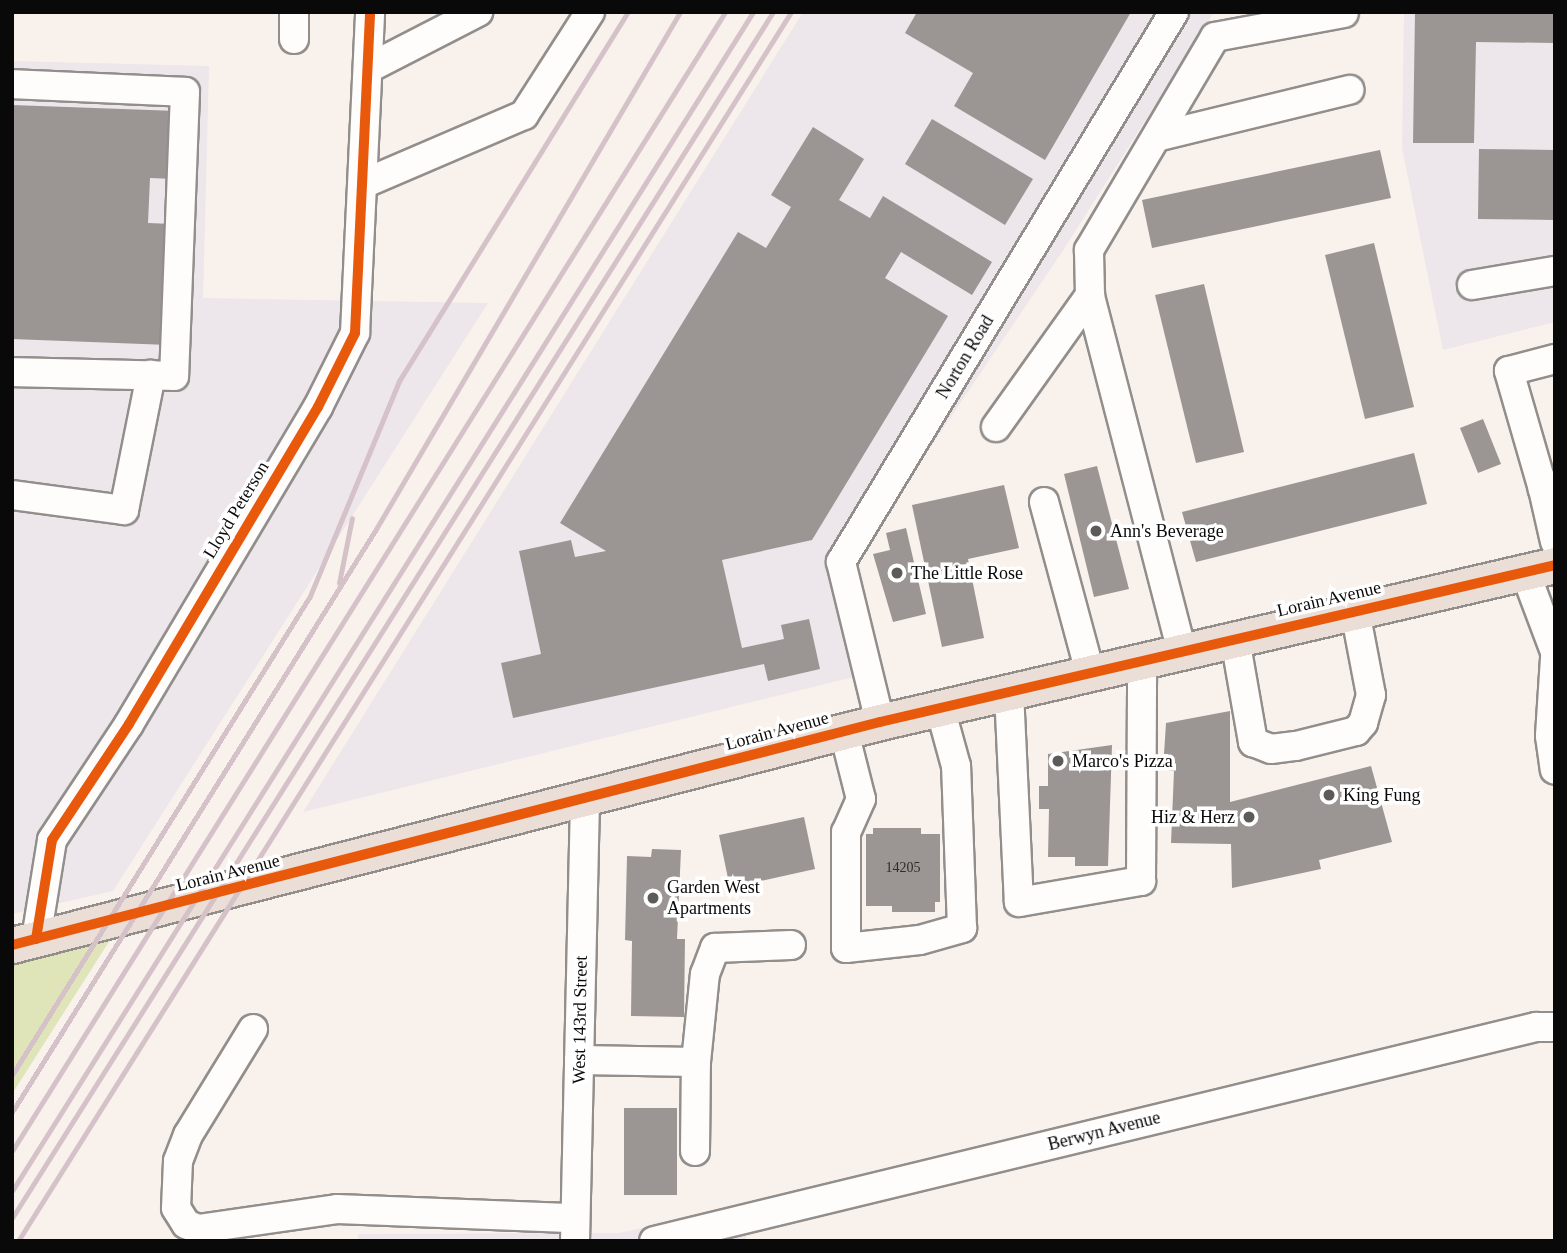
<!DOCTYPE html>
<html>
<head>
<meta charset="utf-8">
<style>
  body { margin:0 }
  #map { position:relative; width:1567px; height:1253px; overflow:hidden; background:#f9f2ec; font-family:"Times New Roman",serif }
  div>[style] { position:absolute }
  .industrial>* { inset:0; background:#ede6ea }
  .forest>* { inset:0; background:#dfe4b9 }
  .building>* { inset:0; background:#9b9693 }
  .roads { filter:drop-shadow(2px 0 #918e8b) drop-shadow(-2px 0 #918e8b) drop-shadow(0 2px #918e8b) drop-shadow(0 -2px #918e8b) }
  .minor>* { height:28px; margin:-14px; padding:0 14px; transform-origin:14px; border-radius:14px; background:#fefdfc }
  .major>* { height:35px; margin:-17.5px; padding:0 17.5px; transform-origin:17.5px; border-radius:17.5px; background:#ebded6 }
  .rail>* { height:5px; margin:-2.5px; padding:0 2.5px; transform-origin:2.5px; border-radius:2.5px; background:#d5c2c9 }
  .cycleway>* { height:10px; margin:-5px; padding:0 5px; transform-origin:5px; border-radius:5px; background:#e8590c }
  .dots>* { width:19px; height:19px; translate:-50% -50%; box-sizing:border-box; border:4px solid #fff; border-radius:50% }
  span { translate:-50% -50%; white-space:nowrap; text-align:center; line-height:1.15; -webkit-text-stroke:7px #fff; paint-order:stroke }
  .number-label { font-size:14px; color:#2e2c2c }
  .number-label span { -webkit-text-stroke-width:0 }
  .street-label { font-size:18px; color:#090909 }
  .poi-label { font-size:18px; color:#090909 }
  .left { translate:0 -50%; text-align:left }
  .right { translate:-100% -50%; text-align:right }
  .frame { position:absolute; inset:0; border:14px solid #090909; pointer-events:none }
</style>
</head>
<body>
<div id="map">
  <div class="industrial">
    <div style="clip-path:polygon(803px 12px,1214px 12px,1062px 252px,860px 552px,855px 585px,878px 671px,303px 812px)"></div>
    <div style="clip-path:polygon(1404px 12px,1555px 12px,1555px 322px,1443px 350px,1402px 148px)"></div>
    <div style="clip-path:polygon(12px 61px,209px 66px,203px 298px,488px 303px,113px 891px,12px 914px)"></div>
    <div style="clip-path:polygon(746px 1206px,746px 1241px,358px 1241px,358px 1234px,619px 1233px)"></div>
  </div>
  <div class="forest">
    <div style="clip-path:polygon(110px 940px,12px 1094px,12px 962px)"></div>
  </div>
  <div class="building">
    <div style="clip-path:polygon(917px 12px,1131px 12px,1045px 160px,954px 106px,973px 73px,905px 33px)"></div>
    <div style="clip-path:polygon(1415px 12px,1555px 12px,1555px 43px,1476px 42px,1474px 143px,1413px 143px)"></div>
    <div style="clip-path:polygon(12px 105px,177px 111px,174px 179px,150px 178px,148px 223px,173px 224px,169px 345px,12px 339px)"></div>
    <div style="clip-path:polygon(932px 119px,1033px 179px,1005px 225px,905px 164px)"></div>
    <div style="clip-path:polygon(813px 127px,864px 159px,839px 200px,870px 218px,883px 196px,992px 262px,972px 295px,901px 252px,885px 278px,948px 316px,812px 540px,722px 560px,742px 648px,784px 639px,781px 625px,809px 619px,820px 669px,768px 681px,764px 664px,513px 718px,501px 663px,541px 654px,519px 551px,571px 540px,575px 557px,606px 551px,560px 523px,738px 232px,766px 248px,791px 207px,771px 195px)"></div>
    <div style="clip-path:polygon(1479px 149px,1555px 150px,1555px 220px,1478px 219px)"></div>
    <div style="clip-path:polygon(1380px 150px,1391px 198px,1152px 248px,1142px 200px)"></div>
    <div style="clip-path:polygon(1374px 243px,1414px 407px,1365px 419px,1325px 255px)"></div>
    <div style="clip-path:polygon(1204px 284px,1244px 452px,1196px 463px,1155px 295px)"></div>
    <div style="clip-path:polygon(1483px 419px,1501px 464px,1478px 473px,1460px 428px)"></div>
    <div style="clip-path:polygon(1414px 453px,1427px 504px,1196px 562px,1182px 512px)"></div>
    <div style="clip-path:polygon(1097px 466px,1129px 589px,1094px 597px,1064px 474px)"></div>
    <div style="clip-path:polygon(1004px 485px,1019px 548px,968px 559px,984px 638px,942px 647px,912px 505px)"></div>
    <div style="clip-path:polygon(906px 528px,926px 614px,893px 622px,873px 554px,890px 550px,886px 533px)"></div>
    <div style="clip-path:polygon(1230px 711px,1230px 802px,1371px 766px,1392px 842px,1319px 860px,1321px 869px,1232px 888px,1231px 844px,1171px 843px,1174px 771px,1167px 770px,1168px 754px,1164px 754px,1166px 723px)"></div>
    <div style="clip-path:polygon(1112px 745px,1108px 866px,1075px 866px,1075px 857px,1048px 857px,1049px 809px,1039px 809px,1039px 786px,1048px 786px,1048px 754px)"></div>
    <div style="clip-path:polygon(804px 817px,815px 869px,730px 888px,719px 835px)"></div>
    <div style="clip-path:polygon(873px 828px,921px 828px,921px 834px,940px 834px,940px 902px,935px 902px,935px 912px,892px 912px,892px 906px,866px 906px,866px 834px,873px 834px)"></div>
    <div style="clip-path:polygon(652px 849px,681px 850px,677px 939px,685px 939px,684px 1017px,631px 1016px,632px 941px,625px 940px,627px 856px,651px 857px)"></div>
    <div style="clip-path:polygon(624px 1108px,677px 1108px,677px 1195px,624px 1195px)"></div>
  </div>
  <div class="roads">
    <div class="minor">
      <div style="left:294px;top:39px;width:27px;rotate:-90deg"></div>
      <div style="left:369px;top:68px;width:123px;rotate:-27.2deg"></div>
      <div style="left:12px;top:84px;width:173px;rotate:2.6deg"></div>
      <div style="left:185px;top:92px;width:284px;rotate:92.2deg"></div>
      <div style="left:174px;top:376px;width:162px;rotate:-178.6deg"></div>
      <div style="left:1160px;top:136px;width:195px;rotate:-13.7deg"></div>
      <div style="left:365px;top:183px;width:173px;rotate:-23.2deg"></div>
      <div style="left:524px;top:115px;width:122px;rotate:-57.3deg"></div>
      <div style="left:1472px;top:285px;width:84px;rotate:-9.6deg"></div>
      <div style="left:996px;top:427px;width:162px;rotate:-54.5deg"></div>
      <div style="left:1555px;top:485px;width:13px;rotate:162deg"></div>
      <div style="left:1543px;top:489px;width:54px;rotate:77.2deg"></div>
      <div style="left:1543px;top:489px;width:123px;rotate:-106.1deg"></div>
      <div style="left:1509px;top:371px;width:48px;rotate:-14.6deg"></div>
      <div style="left:12px;top:495px;width:113px;rotate:7.6deg"></div>
      <div style="left:124px;top:510px;width:138px;rotate:-78.7deg"></div>
      <div style="left:1044px;top:502px;width:177px;rotate:74.9deg"></div>
      <div style="left:1525px;top:572px;width:85px;rotate:69.4deg"></div>
      <div style="left:1235px;top:639px;width:105px;rotate:80.1deg"></div>
      <div style="left:1253px;top:742px;width:19px;rotate:21deg"></div>
      <div style="left:1271px;top:749px;width:25px;rotate:-7deg"></div>
      <div style="left:1296px;top:746px;width:62px;rotate:-14deg"></div>
      <div style="left:1356px;top:731px;width:11px;rotate:-49deg"></div>
      <div style="left:1363px;top:723px;width:29px;rotate:-74deg"></div>
      <div style="left:1371px;top:695px;width:86px;rotate:-100.8deg"></div>
      <div style="left:1182px;top:652px;width:369px;rotate:-104.5deg"></div>
      <div style="left:1090px;top:295px;width:45px;rotate:-91.3deg"></div>
      <div style="left:1089px;top:250px;width:247px;rotate:-59.4deg"></div>
      <div style="left:1215px;top:37px;width:131px;rotate:-10.5deg"></div>
      <div style="left:1555px;top:658px;width:78px;rotate:93.7deg"></div>
      <div style="left:1550px;top:736px;width:34px;rotate:82deg"></div>
      <div style="left:1009px;top:692px;width:210px;rotate:87.3deg"></div>
      <div style="left:1019px;top:902px;width:124px;rotate:-9.8deg"></div>
      <div style="left:1141px;top:881px;width:220px;rotate:-89.7deg"></div>
      <div style="left:880px;top:722px;width:165px;rotate:-103.7deg"></div>
      <div style="left:841px;top:562px;width:643px;rotate:-58.81deg"></div>
      <div style="left:844px;top:732px;width:69px;rotate:75.8deg"></div>
      <div style="left:861px;top:799px;width:36px;rotate:114deg"></div>
      <div style="left:846px;top:832px;width:116px;rotate:90deg"></div>
      <div style="left:846px;top:948px;width:74px;rotate:-6.2deg"></div>
      <div style="left:920px;top:940px;width:44px;rotate:-15.9deg"></div>
      <div style="left:962px;top:928px;width:162px;rotate:-92.1deg"></div>
      <div style="left:956px;top:766px;width:60px;rotate:-105.4deg"></div>
      <div style="left:36px;top:939px;width:100px;rotate:-80.8deg"></div>
      <div style="left:52px;top:840px;width:139px;rotate:-56.4deg"></div>
      <div style="left:129px;top:724px;width:369px;rotate:-59.2deg"></div>
      <div style="left:318px;top:407px;width:83px;rotate:-63.4deg"></div>
      <div style="left:355px;top:333px;width:321px;rotate:-87.3deg"></div>
      <div style="left:253px;top:1029px;width:124px;rotate:121.5deg"></div>
      <div style="left:188px;top:1135px;width:28px;rotate:111deg"></div>
      <div style="left:178px;top:1161px;width:47px;rotate:92.4deg"></div>
      <div style="left:176px;top:1208px;width:19px;rotate:58deg"></div>
      <div style="left:186px;top:1224px;width:13px;rotate:23deg"></div>
      <div style="left:198px;top:1229px;width:140px;rotate:-8.2deg"></div>
      <div style="left:337px;top:1209px;width:238px;rotate:2.2deg"></div>
      <div style="left:579px;top:1060px;width:117px;rotate:1deg"></div>
      <div style="left:696px;top:1062px;width:88px;rotate:-84.2deg"></div>
      <div style="left:705px;top:974px;width:28px;rotate:-69deg"></div>
      <div style="left:715px;top:948px;width:76px;rotate:-2.3deg"></div>
      <div style="left:695px;top:1151px;width:89px;rotate:-89.4deg"></div>
      <div style="left:575px;top:1241px;width:441px;rotate:-88.7deg"></div>
      <div style="left:654px;top:1241px;width:908px;rotate:-13.64deg"></div>
      <div style="left:1536px;top:1027px;width:19px"></div>
    </div>
    <div class="major">
      <div style="left:12px;top:945px;width:896px;rotate:-14.41deg"></div>
      <div style="left:880px;top:722px;width:693px;rotate:-13.09deg"></div>
    </div>
  </div>
  <div class="rail">
    <div style="left:339px;top:583px;width:66px;rotate:-78.7deg"></div>
    <div style="left:12px;top:1075px;width:564px;rotate:-58.11deg"></div>
    <div style="left:310px;top:596px;width:233px;rotate:-67.5deg"></div>
    <div style="left:399px;top:381px;width:434px;rotate:-58.2deg"></div>
    <div style="left:12px;top:1112px;width:687px;rotate:-58.02deg"></div>
    <div style="left:376px;top:529px;width:600px;rotate:-59.54deg"></div>
    <div style="left:12px;top:1151px;width:1344px;rotate:-57.95deg"></div>
    <div style="left:12px;top:1191px;width:1393px;rotate:-57.85deg"></div>
    <div style="left:12px;top:1218px;width:1426px;rotate:-57.75deg"></div>
    <div style="left:18px;top:1241px;width:1452px;rotate:-57.83deg"></div>
  </div>
  <div class="cycleway">
    <div style="left:36px;top:939px;width:100px;rotate:-80.8deg"></div>
    <div style="left:52px;top:840px;width:139px;rotate:-56.4deg"></div>
    <div style="left:129px;top:724px;width:369px;rotate:-59.2deg"></div>
    <div style="left:318px;top:407px;width:83px;rotate:-63.4deg"></div>
    <div style="left:355px;top:333px;width:321px;rotate:-87.3deg"></div>
    <div style="left:12px;top:945px;width:896px;rotate:-14.41deg"></div>
    <div style="left:880px;top:722px;width:693px;rotate:-13.09deg"></div>
  </div>
  <div class="dots">
    <div style="left:1096px;top:531px;background:#5d5b58"></div>
    <div style="left:897px;top:573px;background:#5d5b58"></div>
    <div style="left:1058px;top:761px;background:#5d5b58"></div>
    <div style="left:1329px;top:795px;background:#5d5b58"></div>
    <div style="left:1249px;top:817px;background:#5d5b58"></div>
    <div style="left:653px;top:898px;background:#5d5b58"></div>
  </div>
  <div class="number-label">
    <span style="left:903px;top:868px">14205</span>
  </div>
  <div class="street-label">
    <span style="left:965px;top:357px;rotate:-59deg">Norton Road</span>
    <span style="left:236px;top:510px;rotate:-59deg">Lloyd Peterson</span>
    <span style="left:1329px;top:599px;rotate:-13deg">Lorain Avenue</span>
    <span style="left:777px;top:731px;rotate:-15deg">Lorain Avenue</span>
    <span style="left:228px;top:873px;rotate:-14deg">Lorain Avenue</span>
    <span style="left:580px;top:1020px;rotate:-89deg">West 143rd Street</span>
    <span style="left:1104px;top:1131px;rotate:-14deg">Berwyn Avenue</span>
  </div>
  <div class="poi-label">
    <span class="left" style="left:1110px;top:531px">Ann's Beverage</span>
    <span class="left" style="left:911px;top:573px">The Little Rose</span>
    <span class="left" style="left:1072px;top:761px">Marco's Pizza</span>
    <span class="left" style="left:1343px;top:795px">King Fung</span>
    <span class="right" style="left:1235px;top:817px">Hiz &amp; Herz</span>
    <span class="left" style="left:667px;top:898px">Garden West<br>Apartments</span>
  </div>
  <div class="frame"></div>
</div>
</body>
</html>
